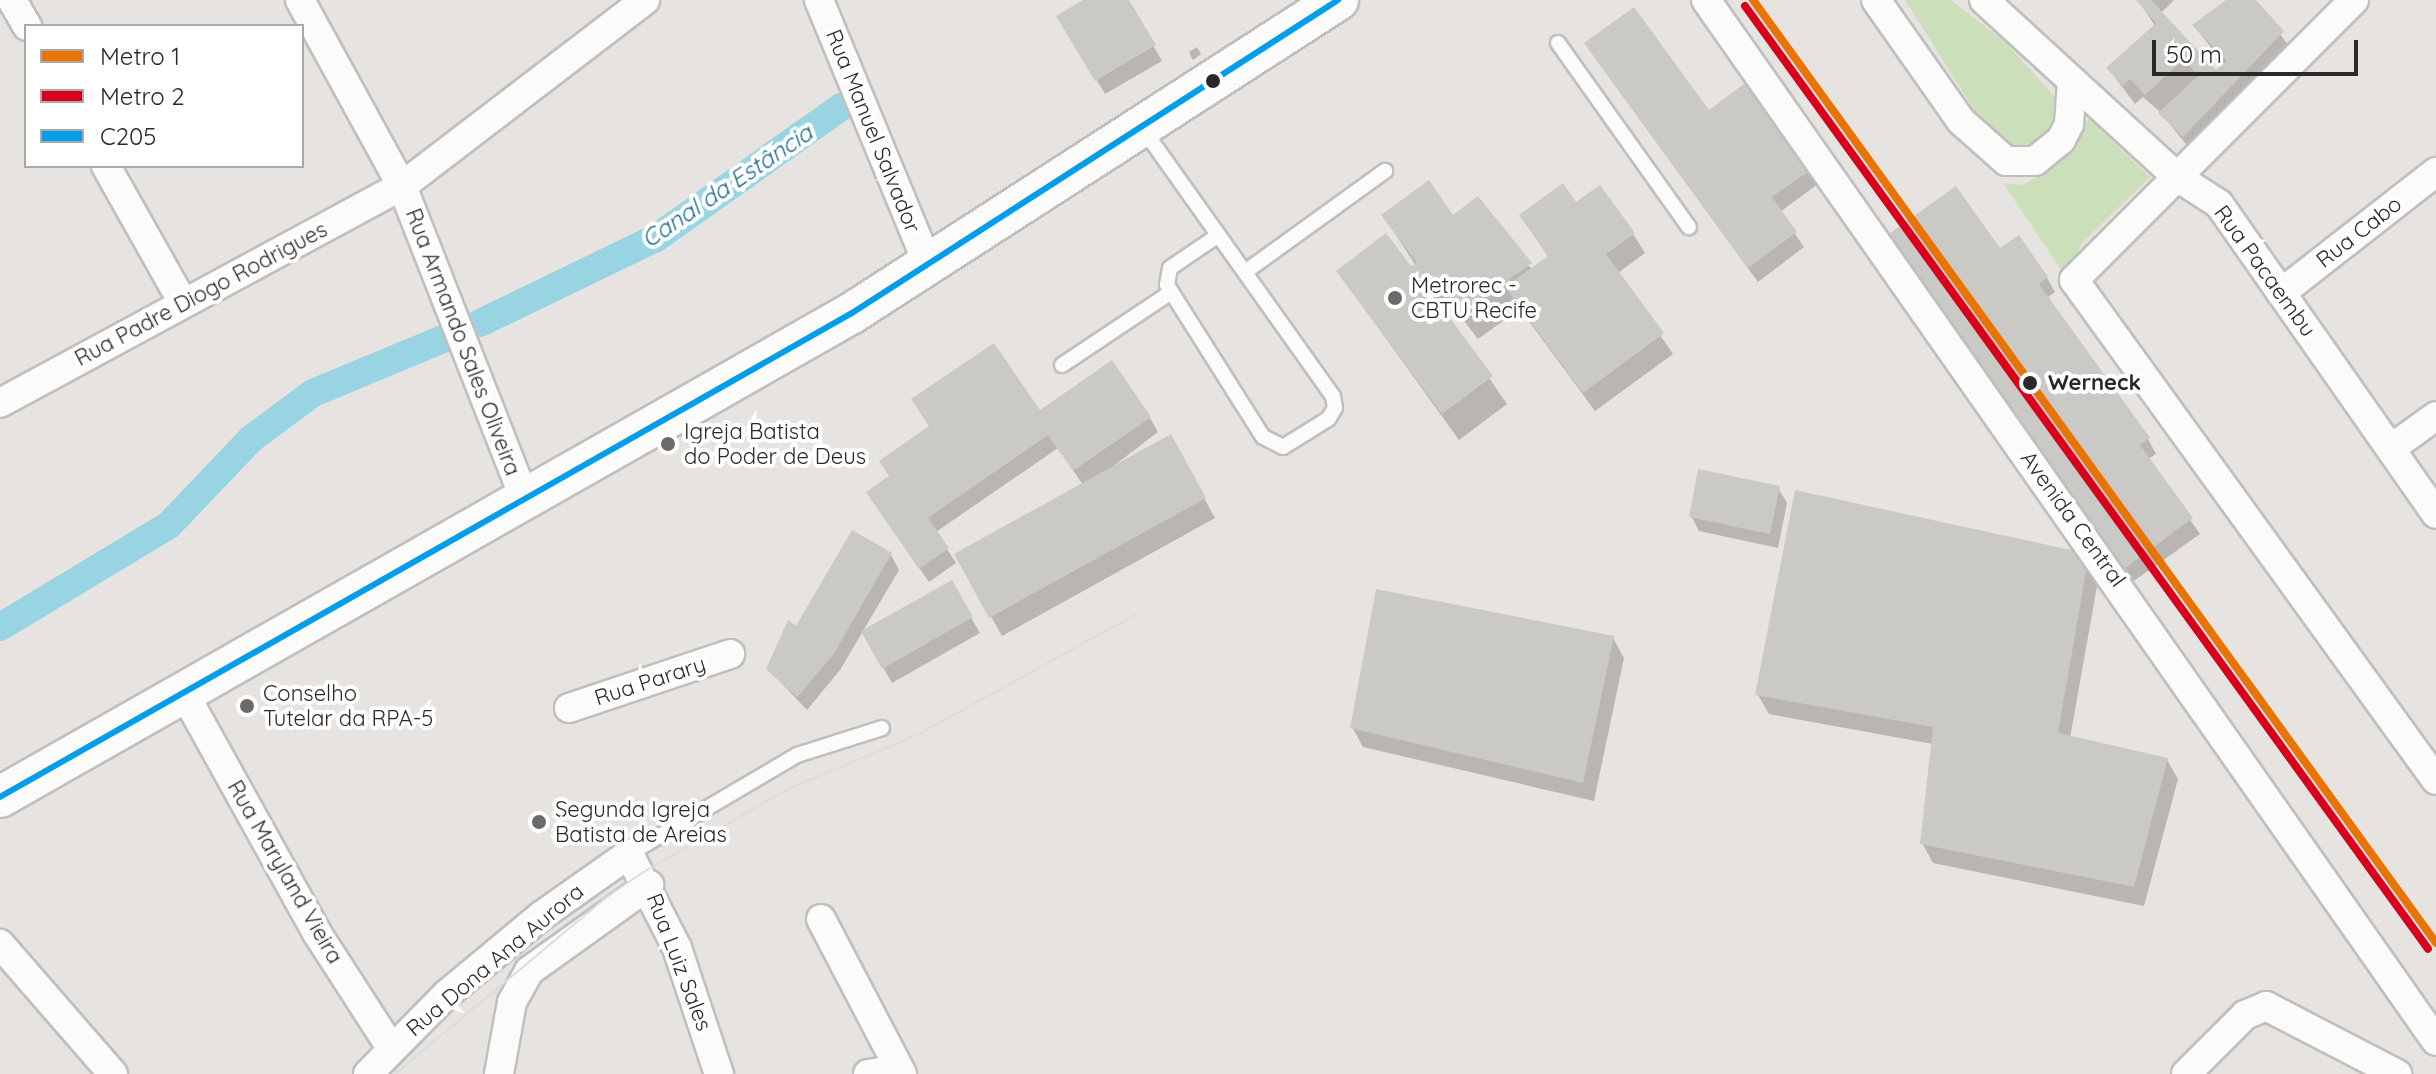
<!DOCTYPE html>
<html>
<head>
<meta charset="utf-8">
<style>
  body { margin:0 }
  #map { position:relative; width:2436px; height:1074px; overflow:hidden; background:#e6e3e0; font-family:Quicksand,sans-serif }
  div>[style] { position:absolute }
  .green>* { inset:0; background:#ccdfbb }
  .shadow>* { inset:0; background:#0003 }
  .canal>* { height:28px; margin:-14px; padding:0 14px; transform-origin:14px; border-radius:14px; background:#99d4e2 }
  .building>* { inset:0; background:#cbc9c6 }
  .roads { filter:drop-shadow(2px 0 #c0bfc0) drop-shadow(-2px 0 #c0bfc0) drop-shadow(0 2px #c0bfc0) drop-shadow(0 -2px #c0bfc0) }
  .lane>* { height:14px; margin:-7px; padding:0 7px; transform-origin:7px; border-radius:7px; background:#fbfbfa }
  .street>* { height:28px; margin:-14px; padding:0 14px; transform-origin:14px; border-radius:14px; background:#fbfbfa }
  .secondary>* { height:40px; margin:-20px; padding:0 20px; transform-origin:20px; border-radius:20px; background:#fbfbfa }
  .tram>* { height:2px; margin:-1px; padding:0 1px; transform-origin:1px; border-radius:1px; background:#ddddde }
  .bus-1>* { height:6px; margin:-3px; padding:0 3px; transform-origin:3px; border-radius:3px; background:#049dea }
  .metro-1>* { height:8px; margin:-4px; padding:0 4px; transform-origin:4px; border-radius:4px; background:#e77405 }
  .metro-2>* { height:8px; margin:-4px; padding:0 4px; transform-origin:4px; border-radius:4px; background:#d9001c }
  .dots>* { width:22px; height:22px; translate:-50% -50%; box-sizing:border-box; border:4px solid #fff; border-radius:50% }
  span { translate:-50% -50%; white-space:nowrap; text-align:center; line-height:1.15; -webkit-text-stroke:8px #fff; paint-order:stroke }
  .street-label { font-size:22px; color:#292929 }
  .poi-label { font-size:22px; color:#292929 }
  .left { translate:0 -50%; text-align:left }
  .stop-label { font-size:22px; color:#292929; font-weight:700 }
  .water-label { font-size:24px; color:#1a6c8c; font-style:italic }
  .legend { position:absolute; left:24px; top:24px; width:280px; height:144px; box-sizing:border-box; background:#fff; border:2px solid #a9a9a9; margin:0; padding:10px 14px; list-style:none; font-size:24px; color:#292929 }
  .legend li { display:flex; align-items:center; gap:16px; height:40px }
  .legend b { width:40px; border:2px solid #a9a9a9 }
  .scale { position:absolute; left:2152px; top:40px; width:206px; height:36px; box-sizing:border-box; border:4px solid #292929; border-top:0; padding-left:10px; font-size:24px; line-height:28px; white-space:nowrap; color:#292929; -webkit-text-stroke:6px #fff; paint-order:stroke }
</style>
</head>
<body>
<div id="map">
  <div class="green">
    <div style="clip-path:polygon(1905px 0,1951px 0,2005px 42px,2055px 97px,2055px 128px,2040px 145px,2014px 149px,1990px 135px)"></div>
    <div style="clip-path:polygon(2089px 119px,2150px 177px,2080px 245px,2075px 270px,2060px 268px,2003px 183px,2023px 185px,2050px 169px)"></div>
  </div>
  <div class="shadow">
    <div style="clip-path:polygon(1087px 0,1127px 0,1162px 61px,1105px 94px,1059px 16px)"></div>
    <div style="clip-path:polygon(2138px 0,2174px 0,2161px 13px,2216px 73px,2225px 65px,2194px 26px,2231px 0,2253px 0,2294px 52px,2195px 155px,2159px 111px,2143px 97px,2135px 104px,2108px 68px,2155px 26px)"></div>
    <div style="clip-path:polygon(1197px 47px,1201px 54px,1193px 60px,1189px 52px)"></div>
    <div style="clip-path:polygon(1595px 58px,1709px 112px,1748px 84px,1818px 184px,1780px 212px,1804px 247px,1758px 282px)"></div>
    <div style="clip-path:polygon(1576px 205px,1633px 234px,1645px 253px,1618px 273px,1673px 354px,1595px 411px,1520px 309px,1478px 339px,1455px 309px,1446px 316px,1507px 404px,1459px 440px,1338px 272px,1416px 266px,1383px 215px,1453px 218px,1533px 269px,1549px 258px,1522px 216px)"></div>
    <div style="clip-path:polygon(2000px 251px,2047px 278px,2055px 292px,2047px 298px,2148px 439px,2156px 454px,2148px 459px,2200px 534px,2134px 581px,2082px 508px,2075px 512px)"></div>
    <div style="clip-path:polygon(1039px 412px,1150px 418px,1158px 432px,1103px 474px,1170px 437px,1215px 518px,1002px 636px,956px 555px,1083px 485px,1058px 448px,936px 532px,956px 563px,929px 582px,877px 507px)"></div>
    <div style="clip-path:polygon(1778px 488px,1787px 503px,1778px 548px,1699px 531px,1691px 516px)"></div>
    <div style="clip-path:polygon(891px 555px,899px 570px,840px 670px,807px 710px,768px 669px,796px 629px)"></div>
    <div style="clip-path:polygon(2087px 556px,2099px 575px,2070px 738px,2167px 760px,2178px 779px,2144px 906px,1933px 863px,1922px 843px,1933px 744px,1769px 714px,1758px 695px)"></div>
    <div style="clip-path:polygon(951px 583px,980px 633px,892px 683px,863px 632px)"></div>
    <div style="clip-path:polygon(1613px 638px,1624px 658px,1594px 801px,1363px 747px,1352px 727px)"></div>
  </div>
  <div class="canal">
    <div style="left:480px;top:323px;width:195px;rotate:-25.8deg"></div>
    <div style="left:656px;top:238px;width:227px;rotate:-35.3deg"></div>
    <div style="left:0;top:627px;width:197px;rotate:-31.1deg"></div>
    <div style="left:169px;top:525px;width:119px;rotate:-46.4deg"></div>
    <div style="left:251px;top:439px;width:77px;rotate:-36.6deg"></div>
    <div style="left:313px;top:393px;width:156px;rotate:-22.6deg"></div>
  </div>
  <div class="building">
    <div style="clip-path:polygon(1083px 0,1129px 0,1156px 45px,1095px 81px,1056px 16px)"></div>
    <div style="clip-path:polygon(2136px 0,2151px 0,2216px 70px,2227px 61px,2192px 25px,2226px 0,2256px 0,2284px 31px,2183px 137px,2158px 113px,2198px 76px,2184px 59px,2145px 95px,2130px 79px,2123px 86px,2106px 68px,2156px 23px)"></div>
    <div style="clip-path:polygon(1634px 7px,1709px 110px,1748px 81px,1812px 169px,1772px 197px,1797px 232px,1748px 268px,1584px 43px)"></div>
    <div style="clip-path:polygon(1429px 180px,1453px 215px,1478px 196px,1532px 263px,1461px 313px,1438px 283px,1429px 290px,1493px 376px,1442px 414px,1336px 271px,1386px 233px,1411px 266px,1417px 263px,1381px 215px)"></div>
    <div style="clip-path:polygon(1563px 183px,1576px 202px,1600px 185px,1635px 233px,1606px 254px,1664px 333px,1583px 393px,1505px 287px,1548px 256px,1519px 215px)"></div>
    <div style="clip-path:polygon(1956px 186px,2000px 248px,2019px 235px,2048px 277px,2039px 284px,2150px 438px,2140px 445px,2193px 518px,2125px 568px,2072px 494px,2065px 499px,1886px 236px)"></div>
    <div style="clip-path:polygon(994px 343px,1040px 410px,1112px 360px,1151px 417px,1073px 471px,1048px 435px,928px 518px,949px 548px,919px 569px,866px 492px,889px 476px,879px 461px,929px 426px,911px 399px)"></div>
    <div style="clip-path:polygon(1171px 434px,1206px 498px,989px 618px,954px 554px)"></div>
    <div style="clip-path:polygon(1698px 469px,1780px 486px,1770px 534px,1689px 517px)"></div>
    <div style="clip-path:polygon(1795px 490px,2089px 554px,2058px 733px,2168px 758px,2134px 887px,1920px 844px,1933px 727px,1755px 695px)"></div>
    <div style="clip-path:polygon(852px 530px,892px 553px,833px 655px,797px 697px,766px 669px,788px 620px,796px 626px)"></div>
    <div style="clip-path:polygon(952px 580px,973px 617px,882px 669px,861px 631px)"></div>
    <div style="clip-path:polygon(1376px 589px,1614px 636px,1583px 783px,1350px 728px)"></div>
  </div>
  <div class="roads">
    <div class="lane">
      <div style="left:1558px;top:43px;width:226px;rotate:54.6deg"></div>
      <div style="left:1143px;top:129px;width:328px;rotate:54.6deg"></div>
      <div style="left:1333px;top:396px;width:12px;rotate:81deg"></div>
      <div style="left:1335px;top:408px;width:13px;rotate:122deg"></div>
      <div style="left:1328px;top:419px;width:53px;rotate:148.1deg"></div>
      <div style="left:1283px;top:447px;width:22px;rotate:-153deg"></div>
      <div style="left:1263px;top:437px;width:180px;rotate:-122.3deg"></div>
      <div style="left:1167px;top:285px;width:17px;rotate:-80deg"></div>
      <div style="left:1170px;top:268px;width:57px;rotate:-34.2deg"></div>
      <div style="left:1245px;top:272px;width:173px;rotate:-35.8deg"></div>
      <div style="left:1062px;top:365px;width:130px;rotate:-33.7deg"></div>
      <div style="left:629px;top:854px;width:195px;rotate:-30.5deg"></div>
      <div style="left:797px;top:755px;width:89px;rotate:-17.6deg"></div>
    </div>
    <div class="street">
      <div style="left:12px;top:0;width:30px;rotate:60deg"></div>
      <div style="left:300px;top:0;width:212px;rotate:61.3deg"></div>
      <div style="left:402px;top:186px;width:335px;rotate:68.6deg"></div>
      <div style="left:819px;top:0;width:283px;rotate:67.6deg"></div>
      <div style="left:1706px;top:0;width:1271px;rotate:54.96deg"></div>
      <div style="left:1876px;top:0;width:148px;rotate:54.9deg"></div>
      <div style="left:1961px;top:121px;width:60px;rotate:41.6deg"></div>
      <div style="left:2006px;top:161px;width:29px"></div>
      <div style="left:2035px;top:161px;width:33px;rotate:-39deg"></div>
      <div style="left:2061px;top:140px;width:18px;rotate:-63deg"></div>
      <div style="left:2069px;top:124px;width:43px;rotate:-86deg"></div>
      <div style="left:1984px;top:0;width:262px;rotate:42.5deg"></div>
      <div style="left:2177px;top:177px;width:50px;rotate:32.7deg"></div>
      <div style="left:2219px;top:204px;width:378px;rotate:55deg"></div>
      <div style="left:2354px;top:0;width:396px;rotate:135deg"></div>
      <div style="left:2074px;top:280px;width:617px;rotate:54.1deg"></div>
      <div style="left:106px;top:166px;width:155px;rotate:60.6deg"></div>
      <div style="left:2281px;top:293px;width:197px;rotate:-38deg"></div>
      <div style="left:0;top:403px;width:457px;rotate:-28.4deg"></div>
      <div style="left:402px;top:186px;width:306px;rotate:-37.4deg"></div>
      <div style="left:2393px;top:447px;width:53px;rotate:-35.8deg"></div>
      <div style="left:184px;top:693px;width:274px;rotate:61deg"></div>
      <div style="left:317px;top:933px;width:137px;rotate:57.2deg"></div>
      <div style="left:569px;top:708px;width:170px;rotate:-18.5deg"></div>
      <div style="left:821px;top:919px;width:175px;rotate:62.4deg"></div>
      <div style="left:0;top:944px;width:172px;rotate:49deg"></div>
      <div style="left:368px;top:1074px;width:112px;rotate:-45.4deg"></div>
      <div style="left:447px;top:994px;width:122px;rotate:-39.7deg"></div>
      <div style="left:541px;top:916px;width:108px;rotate:-35.2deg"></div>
      <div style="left:629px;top:854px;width:106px;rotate:62.9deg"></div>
      <div style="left:677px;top:948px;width:133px;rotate:71.6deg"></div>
      <div style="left:499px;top:1074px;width:73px;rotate:-79.8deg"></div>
      <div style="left:512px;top:1002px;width:35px;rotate:-61deg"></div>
      <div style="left:529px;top:971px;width:148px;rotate:-35.6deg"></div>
      <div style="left:868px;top:1074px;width:31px;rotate:-9deg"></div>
      <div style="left:2186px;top:1074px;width:83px;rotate:-45deg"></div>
      <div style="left:2245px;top:1015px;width:23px;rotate:-23deg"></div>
      <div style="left:2266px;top:1006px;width:148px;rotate:27.4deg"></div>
    </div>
    <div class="secondary">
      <div style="left:0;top:797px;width:980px;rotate:-29.6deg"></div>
      <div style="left:852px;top:313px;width:578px;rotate:-32.78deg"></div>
    </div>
  </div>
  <div class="tram">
    <div style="left:395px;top:1074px;width:273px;rotate:-39.9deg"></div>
    <div style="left:604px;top:899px;width:46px;rotate:-34.4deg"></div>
    <div style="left:642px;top:873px;width:164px;rotate:-30deg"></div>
    <div style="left:784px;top:791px;width:149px;rotate:-22.9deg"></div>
    <div style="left:921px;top:733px;width:250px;rotate:-28.9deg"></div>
  </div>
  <div class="bus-1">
    <div style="left:0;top:797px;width:980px;rotate:-29.6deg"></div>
    <div style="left:852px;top:313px;width:578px;rotate:-32.78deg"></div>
  </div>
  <div class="metro-1">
    <div style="left:1753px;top:0;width:1164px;rotate:54.08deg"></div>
  </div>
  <div class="metro-2">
    <div style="left:1745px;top:6px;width:1164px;rotate:54.08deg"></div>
  </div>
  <div class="dots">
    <div style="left:1213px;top:81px;background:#292929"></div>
    <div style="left:1395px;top:298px;background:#6b6a69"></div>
    <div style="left:2030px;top:383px;background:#292929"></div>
    <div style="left:668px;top:444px;background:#6b6a69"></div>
    <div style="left:247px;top:706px;background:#6b6a69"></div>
    <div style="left:539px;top:822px;background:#6b6a69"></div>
  </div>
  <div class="street-label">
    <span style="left:873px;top:131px;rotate:68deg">Rua Manuel Salvador</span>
    <span style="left:2359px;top:232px;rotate:-38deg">Rua Cabo</span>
    <span style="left:2265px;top:271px;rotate:54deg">Rua Pacaembu</span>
    <span style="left:201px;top:294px;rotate:-28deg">Rua Padre Diogo Rodrigues</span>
    <span style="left:463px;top:342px;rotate:69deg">Rua Armando Sales Oliveira</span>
    <span style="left:2073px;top:519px;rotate:54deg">Avenida Central</span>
    <span style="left:650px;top:681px;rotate:-18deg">Rua Parary</span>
    <span style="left:285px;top:872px;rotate:60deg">Rua Maryland Vieira</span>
    <span style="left:495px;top:960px;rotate:-40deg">Rua Dona Ana Aurora</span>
    <span style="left:679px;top:962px;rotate:69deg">Rua Luiz Sales</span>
  </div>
  <div class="poi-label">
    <span class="left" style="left:1411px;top:298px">Metrorec -<br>CBTU Recife</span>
    <span class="left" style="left:684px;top:444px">Igreja Batista<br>do Poder de Deus</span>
    <span class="left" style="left:263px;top:706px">Conselho<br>Tutelar da RPA-5</span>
    <span class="left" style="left:555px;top:822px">Segunda Igreja<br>Batista de Areias</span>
  </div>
  <div class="stop-label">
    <span class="left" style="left:2048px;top:383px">Werneck</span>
  </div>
  <div class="water-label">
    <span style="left:727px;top:186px;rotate:-34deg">Canal da Estância</span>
  </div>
  <ul class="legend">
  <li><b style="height:10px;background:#e77405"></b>Metro 1</li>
  <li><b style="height:10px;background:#d9001c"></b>Metro 2</li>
  <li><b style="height:10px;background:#049dea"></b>C205</li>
  </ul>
  <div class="scale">50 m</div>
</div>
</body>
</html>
